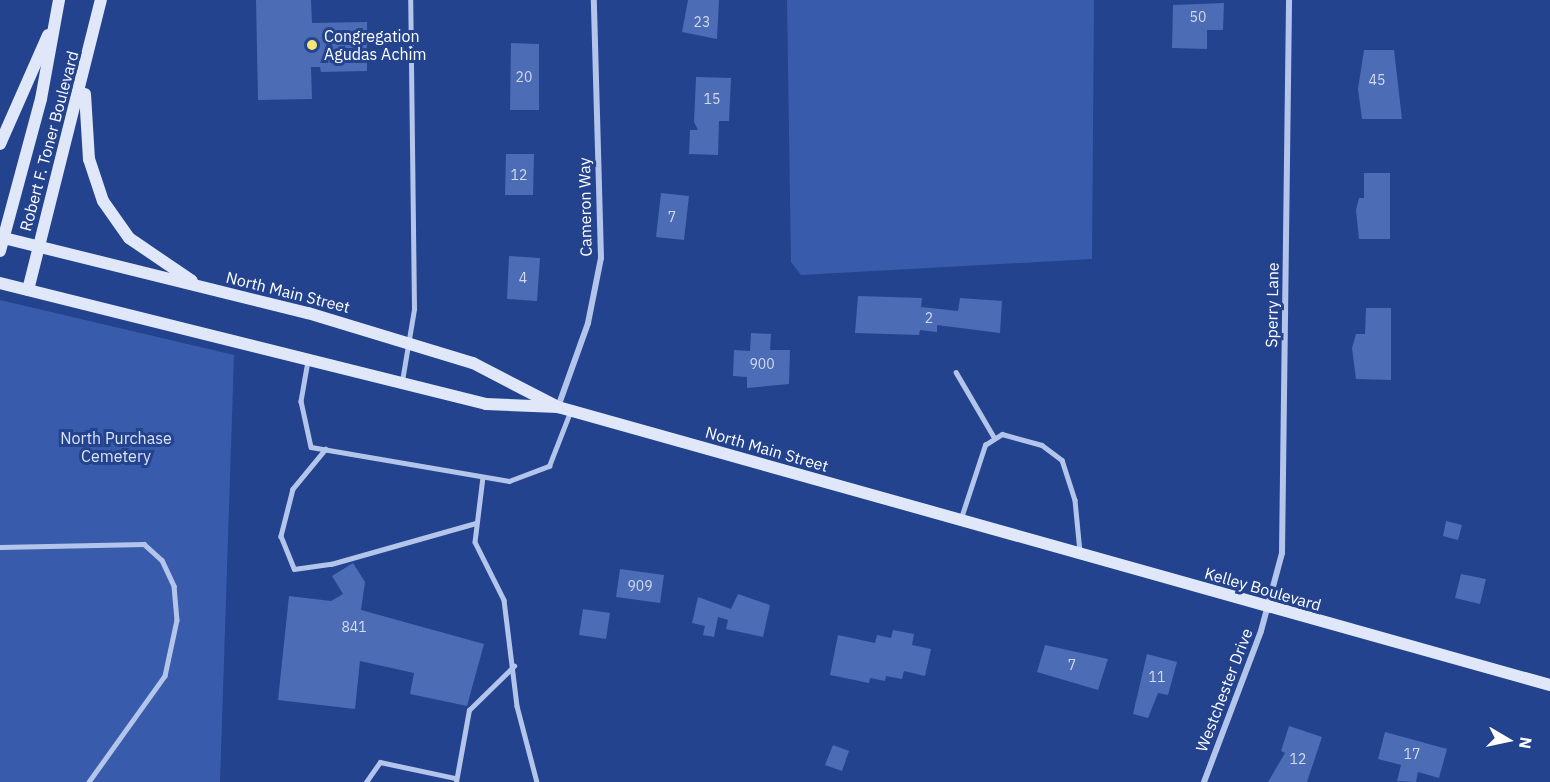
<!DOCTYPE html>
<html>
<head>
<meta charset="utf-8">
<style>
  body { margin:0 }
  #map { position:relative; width:1550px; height:782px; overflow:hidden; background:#24438e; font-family:"IBM Plex Sans",sans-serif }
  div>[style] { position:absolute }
  .green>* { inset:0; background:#385cab }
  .building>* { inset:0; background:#4c6cb5 }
  .service>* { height:4.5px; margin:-2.25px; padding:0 2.25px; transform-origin:2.25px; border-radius:2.25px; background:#b4c5eb }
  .minor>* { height:6px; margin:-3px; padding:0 3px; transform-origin:3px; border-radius:3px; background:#b4c5eb }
  .secondary>* { height:12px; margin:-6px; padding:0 6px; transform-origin:6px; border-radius:6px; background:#dfe7f9 }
  .dots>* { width:16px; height:16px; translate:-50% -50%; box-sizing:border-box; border:3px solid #24438e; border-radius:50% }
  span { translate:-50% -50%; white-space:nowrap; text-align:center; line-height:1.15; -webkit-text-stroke:6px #24438e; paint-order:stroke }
  .number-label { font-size:14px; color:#d2daec }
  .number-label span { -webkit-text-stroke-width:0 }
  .poi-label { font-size:16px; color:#fff }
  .left { translate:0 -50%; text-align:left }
  .street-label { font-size:16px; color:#fff }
  .park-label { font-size:16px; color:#d9e3f9 }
  .north { position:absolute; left:1478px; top:710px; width:60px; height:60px; -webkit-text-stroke:4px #24438e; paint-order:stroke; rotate:99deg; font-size:16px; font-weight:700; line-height:24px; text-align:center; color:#fff }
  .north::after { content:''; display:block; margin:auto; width:21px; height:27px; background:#fff; clip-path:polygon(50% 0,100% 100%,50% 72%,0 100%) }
</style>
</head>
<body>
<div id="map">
  <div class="green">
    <div style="clip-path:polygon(787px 0,1094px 0,1092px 259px,801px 275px,791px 262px)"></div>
    <div style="clip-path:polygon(0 300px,234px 355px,220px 782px,0 782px)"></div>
  </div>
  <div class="building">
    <div style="clip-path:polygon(256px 0,311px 0,312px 23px,367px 22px,367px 71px,321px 72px,320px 67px,311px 67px,312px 99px,258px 100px)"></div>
    <div style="clip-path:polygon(688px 0,719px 0,717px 39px,682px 32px)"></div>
    <div style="clip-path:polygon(1224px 3px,1223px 30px,1207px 30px,1207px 49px,1172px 48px,1173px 5px)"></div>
    <div style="clip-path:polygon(511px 43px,539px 44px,539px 110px,510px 110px)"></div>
    <div style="clip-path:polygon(1364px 50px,1394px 50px,1402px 119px,1362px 119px,1358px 89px)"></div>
    <div style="clip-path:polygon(696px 77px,731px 78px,729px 121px,719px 121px,718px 155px,689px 154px,690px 130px,698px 130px,694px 122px)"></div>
    <div style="clip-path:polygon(506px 154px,534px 154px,533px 195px,505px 195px)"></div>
    <div style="clip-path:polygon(1364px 173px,1390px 173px,1390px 239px,1359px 239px,1356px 210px,1359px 198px,1364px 198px)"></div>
    <div style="clip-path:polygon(661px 193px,689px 196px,684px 240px,656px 237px)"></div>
    <div style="clip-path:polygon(509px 256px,540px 258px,537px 301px,507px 299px)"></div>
    <div style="clip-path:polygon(858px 296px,922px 298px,921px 307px,958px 311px,960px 298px,1002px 301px,1000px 333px,937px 325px,937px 332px,920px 330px,919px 335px,855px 333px)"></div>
    <div style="clip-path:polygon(1366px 308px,1391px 308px,1391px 380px,1356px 379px,1352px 348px,1356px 334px,1365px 334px)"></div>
    <div style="clip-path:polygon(751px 333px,771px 334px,770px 350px,790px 350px,789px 384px,747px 388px,747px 377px,733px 376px,734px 350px,750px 351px)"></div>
    <div style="clip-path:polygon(1446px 521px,1462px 525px,1458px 540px,1443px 536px)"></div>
    <div style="clip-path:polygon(353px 563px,365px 582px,361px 610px,484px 644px,467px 706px,410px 694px,414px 673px,360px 661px,355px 709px,278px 700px,289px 596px,331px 601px,343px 594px,332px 576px)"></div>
    <div style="clip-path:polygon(620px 569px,664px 575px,660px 603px,616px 597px)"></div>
    <div style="clip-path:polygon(1461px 574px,1486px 579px,1480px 604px,1455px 598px)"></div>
    <div style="clip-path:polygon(738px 594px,770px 605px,763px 637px,726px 629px,728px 620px,718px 617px,714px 637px,703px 635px,705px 626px,692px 623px,698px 597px,731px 609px)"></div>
    <div style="clip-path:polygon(583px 609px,610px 613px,606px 639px,579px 635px)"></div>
    <div style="clip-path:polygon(893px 630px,914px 634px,912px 645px,931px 649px,925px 676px,904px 671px,902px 679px,886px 676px,885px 681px,870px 678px,869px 683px,830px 675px,838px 635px,875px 643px,877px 635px,891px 638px)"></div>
    <div style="clip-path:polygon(1045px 645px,1108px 659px,1098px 690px,1037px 672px)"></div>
    <div style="clip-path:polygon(1147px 654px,1177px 662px,1168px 695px,1158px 693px,1148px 718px,1133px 714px)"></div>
    <div style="clip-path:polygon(1289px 726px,1322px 737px,1307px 782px,1268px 782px,1285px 753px,1281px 751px)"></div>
    <div style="clip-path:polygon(1385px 732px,1447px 749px,1439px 778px,1418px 772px,1416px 782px,1397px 781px,1401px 765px,1378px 759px)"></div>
    <div style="clip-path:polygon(833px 745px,849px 751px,842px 771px,825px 765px)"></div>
  </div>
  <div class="service">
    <div style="left:308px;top:361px;width:41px;rotate:99.9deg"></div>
    <div style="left:301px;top:401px;width:47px;rotate:77.7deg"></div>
    <div style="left:311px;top:447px;width:201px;rotate:9.7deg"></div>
    <div style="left:509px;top:481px;width:43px;rotate:-20.6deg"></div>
    <div style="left:549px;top:466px;width:58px;rotate:-68.7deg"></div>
    <div style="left:956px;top:372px;width:75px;rotate:59.7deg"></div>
    <div style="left:402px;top:381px;width:73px;rotate:-80.5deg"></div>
    <div style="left:414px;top:309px;width:309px;rotate:-90.7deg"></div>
    <div style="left:326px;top:449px;width:52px;rotate:129.5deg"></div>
    <div style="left:293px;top:489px;width:49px;rotate:104.3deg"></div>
    <div style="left:281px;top:536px;width:35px;rotate:68deg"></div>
    <div style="left:294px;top:569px;width:37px;rotate:-8deg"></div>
    <div style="left:331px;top:564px;width:151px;rotate:-15.8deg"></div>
    <div style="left:483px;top:477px;width:65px;rotate:97deg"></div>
    <div style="left:475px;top:542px;width:65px;rotate:63.4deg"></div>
    <div style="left:504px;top:600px;width:107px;rotate:83deg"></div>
    <div style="left:517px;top:706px;width:79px;rotate:75.3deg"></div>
    <div style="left:961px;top:518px;width:77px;rotate:-71.8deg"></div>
    <div style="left:985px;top:445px;width:20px;rotate:-33deg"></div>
    <div style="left:1002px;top:434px;width:41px;rotate:15.4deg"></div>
    <div style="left:1042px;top:445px;width:25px;rotate:37deg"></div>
    <div style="left:1062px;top:460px;width:42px;rotate:72deg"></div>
    <div style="left:1075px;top:500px;width:52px;rotate:84.5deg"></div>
    <div style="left:0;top:547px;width:144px;rotate:-1.2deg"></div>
    <div style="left:144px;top:544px;width:24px;rotate:42deg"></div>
    <div style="left:162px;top:560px;width:29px;rotate:65deg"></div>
    <div style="left:174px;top:586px;width:34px;rotate:85deg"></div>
    <div style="left:177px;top:620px;width:57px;rotate:102.1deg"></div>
    <div style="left:165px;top:676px;width:130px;rotate:125.6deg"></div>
    <div style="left:366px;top:782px;width:24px;rotate:-55deg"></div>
    <div style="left:380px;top:762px;width:77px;rotate:12deg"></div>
    <div style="left:456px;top:782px;width:73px;rotate:-79.8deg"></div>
    <div style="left:469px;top:710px;width:63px;rotate:-44.4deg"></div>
  </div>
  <div class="minor">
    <div style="left:558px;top:407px;width:89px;rotate:-70.3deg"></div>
    <div style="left:588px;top:323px;width:66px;rotate:-78.7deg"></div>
    <div style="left:601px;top:258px;width:258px;rotate:-91.6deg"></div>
    <div style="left:1204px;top:782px;width:161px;rotate:-69.3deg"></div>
    <div style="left:1261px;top:631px;width:81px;rotate:-74.9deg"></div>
    <div style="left:1282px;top:553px;width:553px;rotate:-89.27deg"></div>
  </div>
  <div class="secondary">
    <div style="left:85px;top:94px;width:65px;rotate:86.5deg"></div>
    <div style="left:89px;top:159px;width:44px;rotate:71.6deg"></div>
    <div style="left:103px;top:201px;width:45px;rotate:54.9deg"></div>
    <div style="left:129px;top:238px;width:76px;rotate:34.3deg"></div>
    <div style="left:0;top:144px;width:119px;rotate:-66.2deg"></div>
    <div style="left:0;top:237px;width:317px;rotate:13.9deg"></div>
    <div style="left:308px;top:313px;width:172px;rotate:16.9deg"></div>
    <div style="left:473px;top:363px;width:96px;rotate:27.4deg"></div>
    <div style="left:558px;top:407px;width:1030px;rotate:15.66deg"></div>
    <div style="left:0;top:251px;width:157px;rotate:-74.9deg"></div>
    <div style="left:41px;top:99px;width:101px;rotate:-79.7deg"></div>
    <div style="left:0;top:283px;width:501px;rotate:13.98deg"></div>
    <div style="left:486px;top:404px;width:72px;rotate:2.4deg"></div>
    <div style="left:28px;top:290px;width:299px;rotate:-75.9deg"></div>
  </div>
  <div class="dots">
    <div style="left:312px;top:45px;background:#f6e477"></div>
  </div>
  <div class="number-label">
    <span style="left:1198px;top:17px">50</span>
    <span style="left:702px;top:22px">23</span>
    <span style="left:524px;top:77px">20</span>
    <span style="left:1377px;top:80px">45</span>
    <span style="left:712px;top:99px">15</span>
    <span style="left:519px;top:175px">12</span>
    <span style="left:672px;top:217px">7</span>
    <span style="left:523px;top:278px">4</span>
    <span style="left:929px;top:318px">2</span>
    <span style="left:762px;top:364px">900</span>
    <span style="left:640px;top:586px">909</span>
    <span style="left:354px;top:627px">841</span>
    <span style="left:1072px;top:665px">7</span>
    <span style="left:1157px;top:677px">11</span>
    <span style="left:1412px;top:754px">17</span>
    <span style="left:1298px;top:759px">12</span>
  </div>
  <div class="poi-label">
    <span class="left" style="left:324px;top:45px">Congregation<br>Agudas Achim</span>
  </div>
  <div class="street-label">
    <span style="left:49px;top:141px;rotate:-75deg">Robert F. Toner Boulevard</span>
    <span style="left:585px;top:207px;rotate:-91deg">Cameron Way</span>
    <span style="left:288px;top:292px;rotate:14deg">North Main Street</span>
    <span style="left:1272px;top:305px;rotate:-89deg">Sperry Lane</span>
    <span style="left:767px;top:449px;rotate:16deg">North Main Street</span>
    <span style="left:1263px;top:589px;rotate:16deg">Kelley Boulevard</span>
    <span style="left:1224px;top:690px;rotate:-69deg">Westchester Drive</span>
  </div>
  <div class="park-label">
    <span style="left:116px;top:447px">North Purchase<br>Cemetery</span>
  </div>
  <div class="north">N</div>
</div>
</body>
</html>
